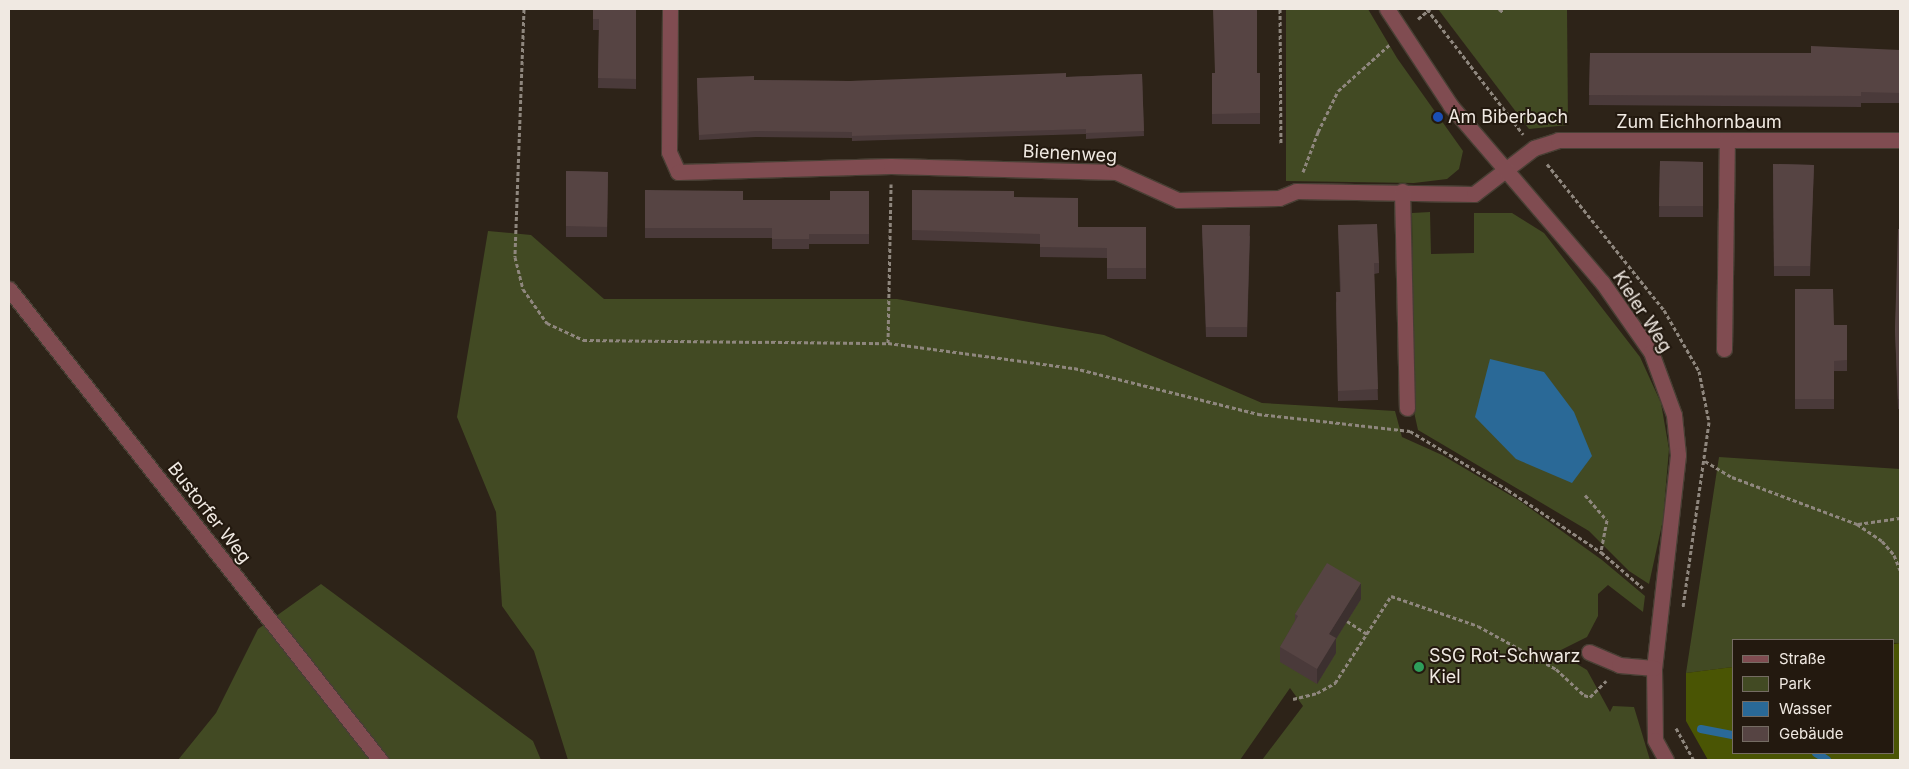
<!DOCTYPE html>
<html>
<head>
<meta charset="utf-8">
<style>
  body { margin:0 }
  #map { position:relative; width:1909px; height:769px; overflow:hidden; background:#2d2318; font-family:Inter,sans-serif }
  div>[style] { position:absolute }
  .green>* { inset:0; background:#424a23 }
  .forest>* { inset:0; background:#4a5504 }
  .water>* { inset:0; background:#2a6997 }
  .stream>* { height:8px; margin:-4px; padding:0 4px; transform-origin:4px; border-radius:4px; background:#2a6997 }
  .path>* { height:3px; margin-top:-1.5px; transform-origin:0; background:repeating-linear-gradient(90deg,#8f877e 0 4px,transparent 0 6.5px) }
  .roads { filter:drop-shadow(1px 0 #483f34) drop-shadow(-1px 0 #483f34) drop-shadow(0 1px #483f34) drop-shadow(0 -1px #483f34) }
  .minor>* { height:15px; margin:-7.5px; padding:0 7.5px; transform-origin:7.5px; border-radius:7.5px; background:#804c51 }
  .wall>* { inset:0; background:#4a3a3a }
  .shaded-wall>* { inset:0; background:#3c302f }
  .building>* { inset:0; background:#564443 }
  .dots>* { width:14px; height:14px; translate:-50% -50%; box-sizing:border-box; border:2px solid #23190f; border-radius:50% }
  span { translate:-50% -50%; white-space:nowrap; text-align:center; line-height:1.15; -webkit-text-stroke:4px #23190f; paint-order:stroke }
  .poi-label { font-size:18px; color:#f0e9e2 }
  .left { translate:0 -50%; text-align:left }
  .street-label { font-size:18px; color:#f0e9e2 }
  .frame { position:absolute; inset:0; border:10px solid #f0e9e2; pointer-events:none }
  .legend { position:absolute; left:1732px; top:639px; width:162px; height:115px; box-sizing:border-box; background:#23190f; border:1px solid #756c63; margin:0; padding:6px 9px; list-style:none; font-size:15px; color:#f0e9e2 }
  .legend li { display:flex; align-items:center; gap:10px; height:25px }
  .legend b { width:25px; border:1px solid #756c63 }
</style>
</head>
<body>
<div id="map">
  <div class="green">
    <div style="clip-path:polygon(1286px 9px,1368px 9px,1397px 58px,1463px 151px,1459px 169px,1447px 179px,1414px 183px,1286px 181px)"></div>
    <div style="clip-path:polygon(1438px 9px,1567px 9px,1568px 125px,1529px 129px)"></div>
    <div style="clip-path:polygon(1430px 212px,1431px 254px,1474px 253px,1474px 213px,1512px 213px,1544px 233px,1640px 357px,1661px 403px,1669px 449px,1663px 520px,1649px 584px,1629px 571px,1589px 531px,1418px 430px,1414px 412px,1412px 213px)"></div>
    <div style="clip-path:polygon(488px 231px,531px 235px,604px 299px,897px 299px,1104px 335px,1262px 403px,1395px 411px,1402px 437px,1442px 455px,1520px 501px,1602px 560px,1645px 596px,1643px 612px,1608px 585px,1598px 594px,1598px 616px,1587px 637px,1557px 652px,1587px 670px,1610px 712px,1613px 706px,1634px 707px,1650px 760px,1262px 760px,1303px 706px,1290px 688px,1240px 760px,568px 760px,534px 651px,502px 606px,496px 512px,457px 417px)"></div>
    <div style="clip-path:polygon(1719px 457px,1900px 469px,1900px 643px,1733px 640px,1733px 667px,1686px 673px)"></div>
    <div style="clip-path:polygon(321px 584px,533px 741px,541px 760px,178px 760px,216px 713px,258px 629px)"></div>
  </div>
  <div class="forest">
    <div style="clip-path:polygon(1900px 643px,1900px 760px,1708px 760px,1686px 721px,1686px 673px,1733px 667px,1733px 753px,1893px 753px,1893px 644px)"></div>
  </div>
  <div class="water">
    <div style="clip-path:polygon(1490px 359px,1544px 372px,1574px 412px,1592px 456px,1572px 483px,1516px 459px,1475px 417px)"></div>
  </div>
  <div class="stream">
    <div style="left:1701px;top:729px;width:33px;rotate:11deg"></div>
    <div style="left:1816px;top:753px;width:13px;rotate:32deg"></div>
  </div>
  <div class="path">
    <div style="left:524px;top:9px;width:248px;rotate:92.1deg"></div>
    <div style="left:515px;top:257px;width:33px;rotate:76deg"></div>
    <div style="left:523px;top:289px;width:42px;rotate:54.8deg"></div>
    <div style="left:547px;top:323px;width:40px;rotate:25deg"></div>
    <div style="left:583px;top:340px;width:305px;rotate:0.6deg"></div>
    <div style="left:888px;top:343px;width:188px;rotate:7.7deg"></div>
    <div style="left:1074px;top:368px;width:190px;rotate:14deg"></div>
    <div style="left:1258px;top:414px;width:153px;rotate:6.4deg"></div>
    <div style="left:1410px;top:431px;width:114px;rotate:31deg"></div>
    <div style="left:1508px;top:490px;width:112px;rotate:33.7deg"></div>
    <div style="left:1601px;top:552px;width:55px;rotate:40.6deg"></div>
    <div style="left:1280px;top:9px;width:134px;rotate:89.6deg"></div>
    <div style="left:1427px;top:9px;width:158px;rotate:52.5deg"></div>
    <div style="left:1499px;top:9px;width:5px;rotate:37deg"></div>
    <div style="left:1418px;top:19px;width:16px;rotate:-40deg"></div>
    <div style="left:1547px;top:164px;width:187px;rotate:51.3deg"></div>
    <div style="left:1664px;top:310px;width:70px;rotate:60.2deg"></div>
    <div style="left:1699px;top:371px;width:52px;rotate:78.9deg"></div>
    <div style="left:1709px;top:422px;width:187px;rotate:98deg"></div>
    <div style="left:1303px;top:172px;width:43px;rotate:-69.4deg"></div>
    <div style="left:1318px;top:132px;width:46px;rotate:-64deg"></div>
    <div style="left:1338px;top:91px;width:69px;rotate:-42deg"></div>
    <div style="left:888px;top:343px;width:159px;rotate:-88.9deg"></div>
    <div style="left:1705px;top:461px;width:31px;rotate:31deg"></div>
    <div style="left:1732px;top:477px;width:134px;rotate:20.6deg"></div>
    <div style="left:1857px;top:524px;width:30px;rotate:34deg"></div>
    <div style="left:1882px;top:541px;width:18px;rotate:49deg"></div>
    <div style="left:1894px;top:555px;width:16px;rotate:68deg"></div>
    <div style="left:1585px;top:495px;width:33px;rotate:49deg"></div>
    <div style="left:1607px;top:520px;width:33px;rotate:101deg"></div>
    <div style="left:1858px;top:524px;width:42px;rotate:-8.1deg"></div>
    <div style="left:1347px;top:621px;width:24px;rotate:33deg"></div>
    <div style="left:1293px;top:699px;width:25px;rotate:-14deg"></div>
    <div style="left:1317px;top:693px;width:21px;rotate:-29deg"></div>
    <div style="left:1335px;top:683px;width:103px;rotate:-57.2deg"></div>
    <div style="left:1391px;top:596px;width:92px;rotate:19deg"></div>
    <div style="left:1478px;top:626px;width:89px;rotate:28.9deg"></div>
    <div style="left:1556px;top:669px;width:38px;rotate:43deg"></div>
    <div style="left:1584px;top:695px;width:6px;rotate:18deg"></div>
    <div style="left:1590px;top:697px;width:23px;rotate:-45deg"></div>
    <div style="left:1676px;top:728px;width:37px;rotate:61deg"></div>
  </div>
  <div class="roads">
    <div class="minor">
      <div style="left:670px;top:9px;width:143px;rotate:90.4deg"></div>
      <div style="left:669px;top:152px;width:22px;rotate:66deg"></div>
      <div style="left:678px;top:172px;width:213px;rotate:-1.6deg"></div>
      <div style="left:891px;top:166px;width:225px;rotate:1.5deg"></div>
      <div style="left:1116px;top:172px;width:68px;rotate:24.3deg"></div>
      <div style="left:1178px;top:200px;width:101px;rotate:-1.1deg"></div>
      <div style="left:1279px;top:198px;width:18px;rotate:-22deg"></div>
      <div style="left:1296px;top:191px;width:178px;rotate:1deg"></div>
      <div style="left:1474px;top:194px;width:76px;rotate:-37.5deg"></div>
      <div style="left:1534px;top:148px;width:25px;rotate:-18deg"></div>
      <div style="left:1558px;top:140px;width:342px"></div>
      <div style="left:1387px;top:9px;width:116px;rotate:56.6deg"></div>
      <div style="left:1451px;top:106px;width:232px;rotate:49.4deg"></div>
      <div style="left:1602px;top:282px;width:85px;rotate:55deg"></div>
      <div style="left:1651px;top:352px;width:67px;rotate:69.9deg"></div>
      <div style="left:1674px;top:415px;width:40px;rotate:84.3deg"></div>
      <div style="left:1678px;top:455px;width:214px;rotate:96.4deg"></div>
      <div style="left:1654px;top:668px;width:72px;rotate:89.2deg"></div>
      <div style="left:1655px;top:740px;width:23px;rotate:61deg"></div>
      <div style="left:1402px;top:191px;width:217px;rotate:88.7deg"></div>
      <div style="left:9px;top:289px;width:600px;rotate:51.77deg"></div>
      <div style="left:1724px;top:349px;width:208px;rotate:-89.2deg"></div>
      <div style="left:1589px;top:652px;width:33px;rotate:23deg"></div>
      <div style="left:1619px;top:665px;width:35px;rotate:5deg"></div>
    </div>
  </div>
  <div class="wall">
    <div style="clip-path:polygon(593px 9px,636px 9px,636px 89px,598px 88px,599px 30px,593px 30px)"></div>
    <div style="clip-path:polygon(1900px 50px,1900px 103px,1861px 103px,1861px 107px,1589px 105px,1590px 53px,1811px 53px)"></div>
    <div style="clip-path:polygon(1212px 73px,1260px 73px,1260px 124px,1212px 124px)"></div>
    <div style="clip-path:polygon(1142px 74px,1144px 136px,1086px 139px,1086px 134px,852px 141px,852px 138px,756px 137px,699px 140px,697px 78px,754px 80px,850px 81px,1066px 77px)"></div>
    <div style="clip-path:polygon(1660px 161px,1703px 162px,1703px 217px,1659px 217px)"></div>
    <div style="clip-path:polygon(1773px 164px,1814px 165px,1810px 276px,1774px 276px)"></div>
    <div style="clip-path:polygon(566px 171px,608px 172px,607px 237px,566px 237px)"></div>
    <div style="clip-path:polygon(645px 190px,743px 200px,830px 200px,869px 191px,869px 244px,809px 244px,809px 249px,772px 249px,772px 238px,645px 238px)"></div>
    <div style="clip-path:polygon(912px 190px,1014px 197px,1078px 227px,1146px 227px,1146px 279px,1107px 279px,1107px 258px,1040px 257px,1040px 244px,912px 240px)"></div>
    <div style="clip-path:polygon(1202px 225px,1250px 236px,1247px 337px,1206px 337px)"></div>
    <div style="clip-path:polygon(1338px 225px,1379px 263px,1379px 273px,1374px 274px,1378px 400px,1338px 401px,1336px 303px,1340px 292px)"></div>
    <div style="clip-path:polygon(1900px 229px,1900px 409px,1898px 409px,1895px 330px)"></div>
    <div style="clip-path:polygon(1795px 289px,1834px 325px,1847px 325px,1847px 371px,1834px 371px,1834px 409px,1795px 409px)"></div>
    <div style="clip-path:polygon(1361px 599px,1336px 639px,1336px 653px,1317px 684px,1280px 662px,1280px 647px,1295px 621px,1295px 614px)"></div>
  </div>
  <div class="shaded-wall">
    <div style="clip-path:polygon(1361px 583px,1361px 599px,1336px 639px,1336px 653px,1317px 684px,1317px 669px,1329px 634px)"></div>
  </div>
  <div class="building">
    <div style="clip-path:polygon(593px 9px,636px 9px,636px 79px,598px 78px,599px 19px,593px 19px)"></div>
    <div style="clip-path:polygon(1213px 9px,1257px 9px,1257px 73px,1260px 73px,1260px 113px,1212px 114px,1212px 73px,1215px 73px)"></div>
    <div style="clip-path:polygon(1811px 46px,1900px 50px,1900px 93px,1861px 92px,1861px 96px,1589px 95px,1590px 53px,1811px 53px)"></div>
    <div style="clip-path:polygon(1066px 73px,1066px 77px,1142px 74px,1144px 131px,1086px 133px,1086px 129px,852px 136px,852px 132px,756px 131px,699px 135px,697px 78px,754px 76px,754px 80px,850px 81px)"></div>
    <div style="clip-path:polygon(1660px 161px,1703px 162px,1703px 206px,1659px 206px)"></div>
    <div style="clip-path:polygon(1773px 164px,1814px 165px,1810px 266px,1774px 266px)"></div>
    <div style="clip-path:polygon(566px 171px,608px 172px,607px 227px,566px 226px)"></div>
    <div style="clip-path:polygon(645px 190px,743px 191px,743px 200px,830px 200px,830px 191px,869px 191px,869px 234px,809px 234px,809px 239px,772px 239px,772px 228px,645px 228px)"></div>
    <div style="clip-path:polygon(912px 190px,1014px 191px,1014px 197px,1078px 198px,1078px 227px,1146px 227px,1146px 268px,1107px 268px,1107px 248px,1040px 247px,1040px 234px,912px 230px)"></div>
    <div style="clip-path:polygon(1377px 224px,1379px 263px,1374px 263px,1378px 389px,1338px 391px,1336px 292px,1341px 292px,1338px 225px)"></div>
    <div style="clip-path:polygon(1202px 225px,1250px 225px,1247px 327px,1206px 327px)"></div>
    <div style="clip-path:polygon(1898px 229px,1900px 229px,1900px 399px,1898px 399px,1895px 330px)"></div>
    <div style="clip-path:polygon(1795px 289px,1833px 289px,1834px 325px,1847px 325px,1847px 360px,1834px 361px,1834px 399px,1795px 399px)"></div>
    <div style="clip-path:polygon(1327px 563px,1361px 583px,1329px 634px,1336px 638px,1317px 669px,1280px 647px,1298px 616px,1295px 614px)"></div>
  </div>
  <div class="dots">
    <div style="left:1438px;top:117px;background:#1a4fb4"></div>
    <div style="left:1419px;top:667px;background:#2e9e5b"></div>
  </div>
  <div class="poi-label">
    <span class="left" style="left:1448px;top:117px">Am Biberbach</span>
    <span class="left" style="left:1429px;top:667px">SSG Rot-Schwarz<br>Kiel</span>
  </div>
  <div class="street-label">
    <span style="left:1699px;top:122px">Zum Eichhornbaum</span>
    <span style="left:1070px;top:154px;rotate:3deg">Bienenweg</span>
    <span style="left:1642px;top:312px;rotate:57deg">Kieler Weg</span>
    <span style="left:209px;top:513px;rotate:52deg">Bustorfer Weg</span>
  </div>
  <div class="frame"></div>
  <ul class="legend">
  <li><b style="height:6px;background:#804c51"></b>Straße</li>
  <li><b style="height:14px;background:#424a23"></b>Park</li>
  <li><b style="height:14px;background:#2a6997"></b>Wasser</li>
  <li><b style="height:14px;background:#564443"></b>Gebäude</li>
  </ul>
</div>
</body>
</html>
